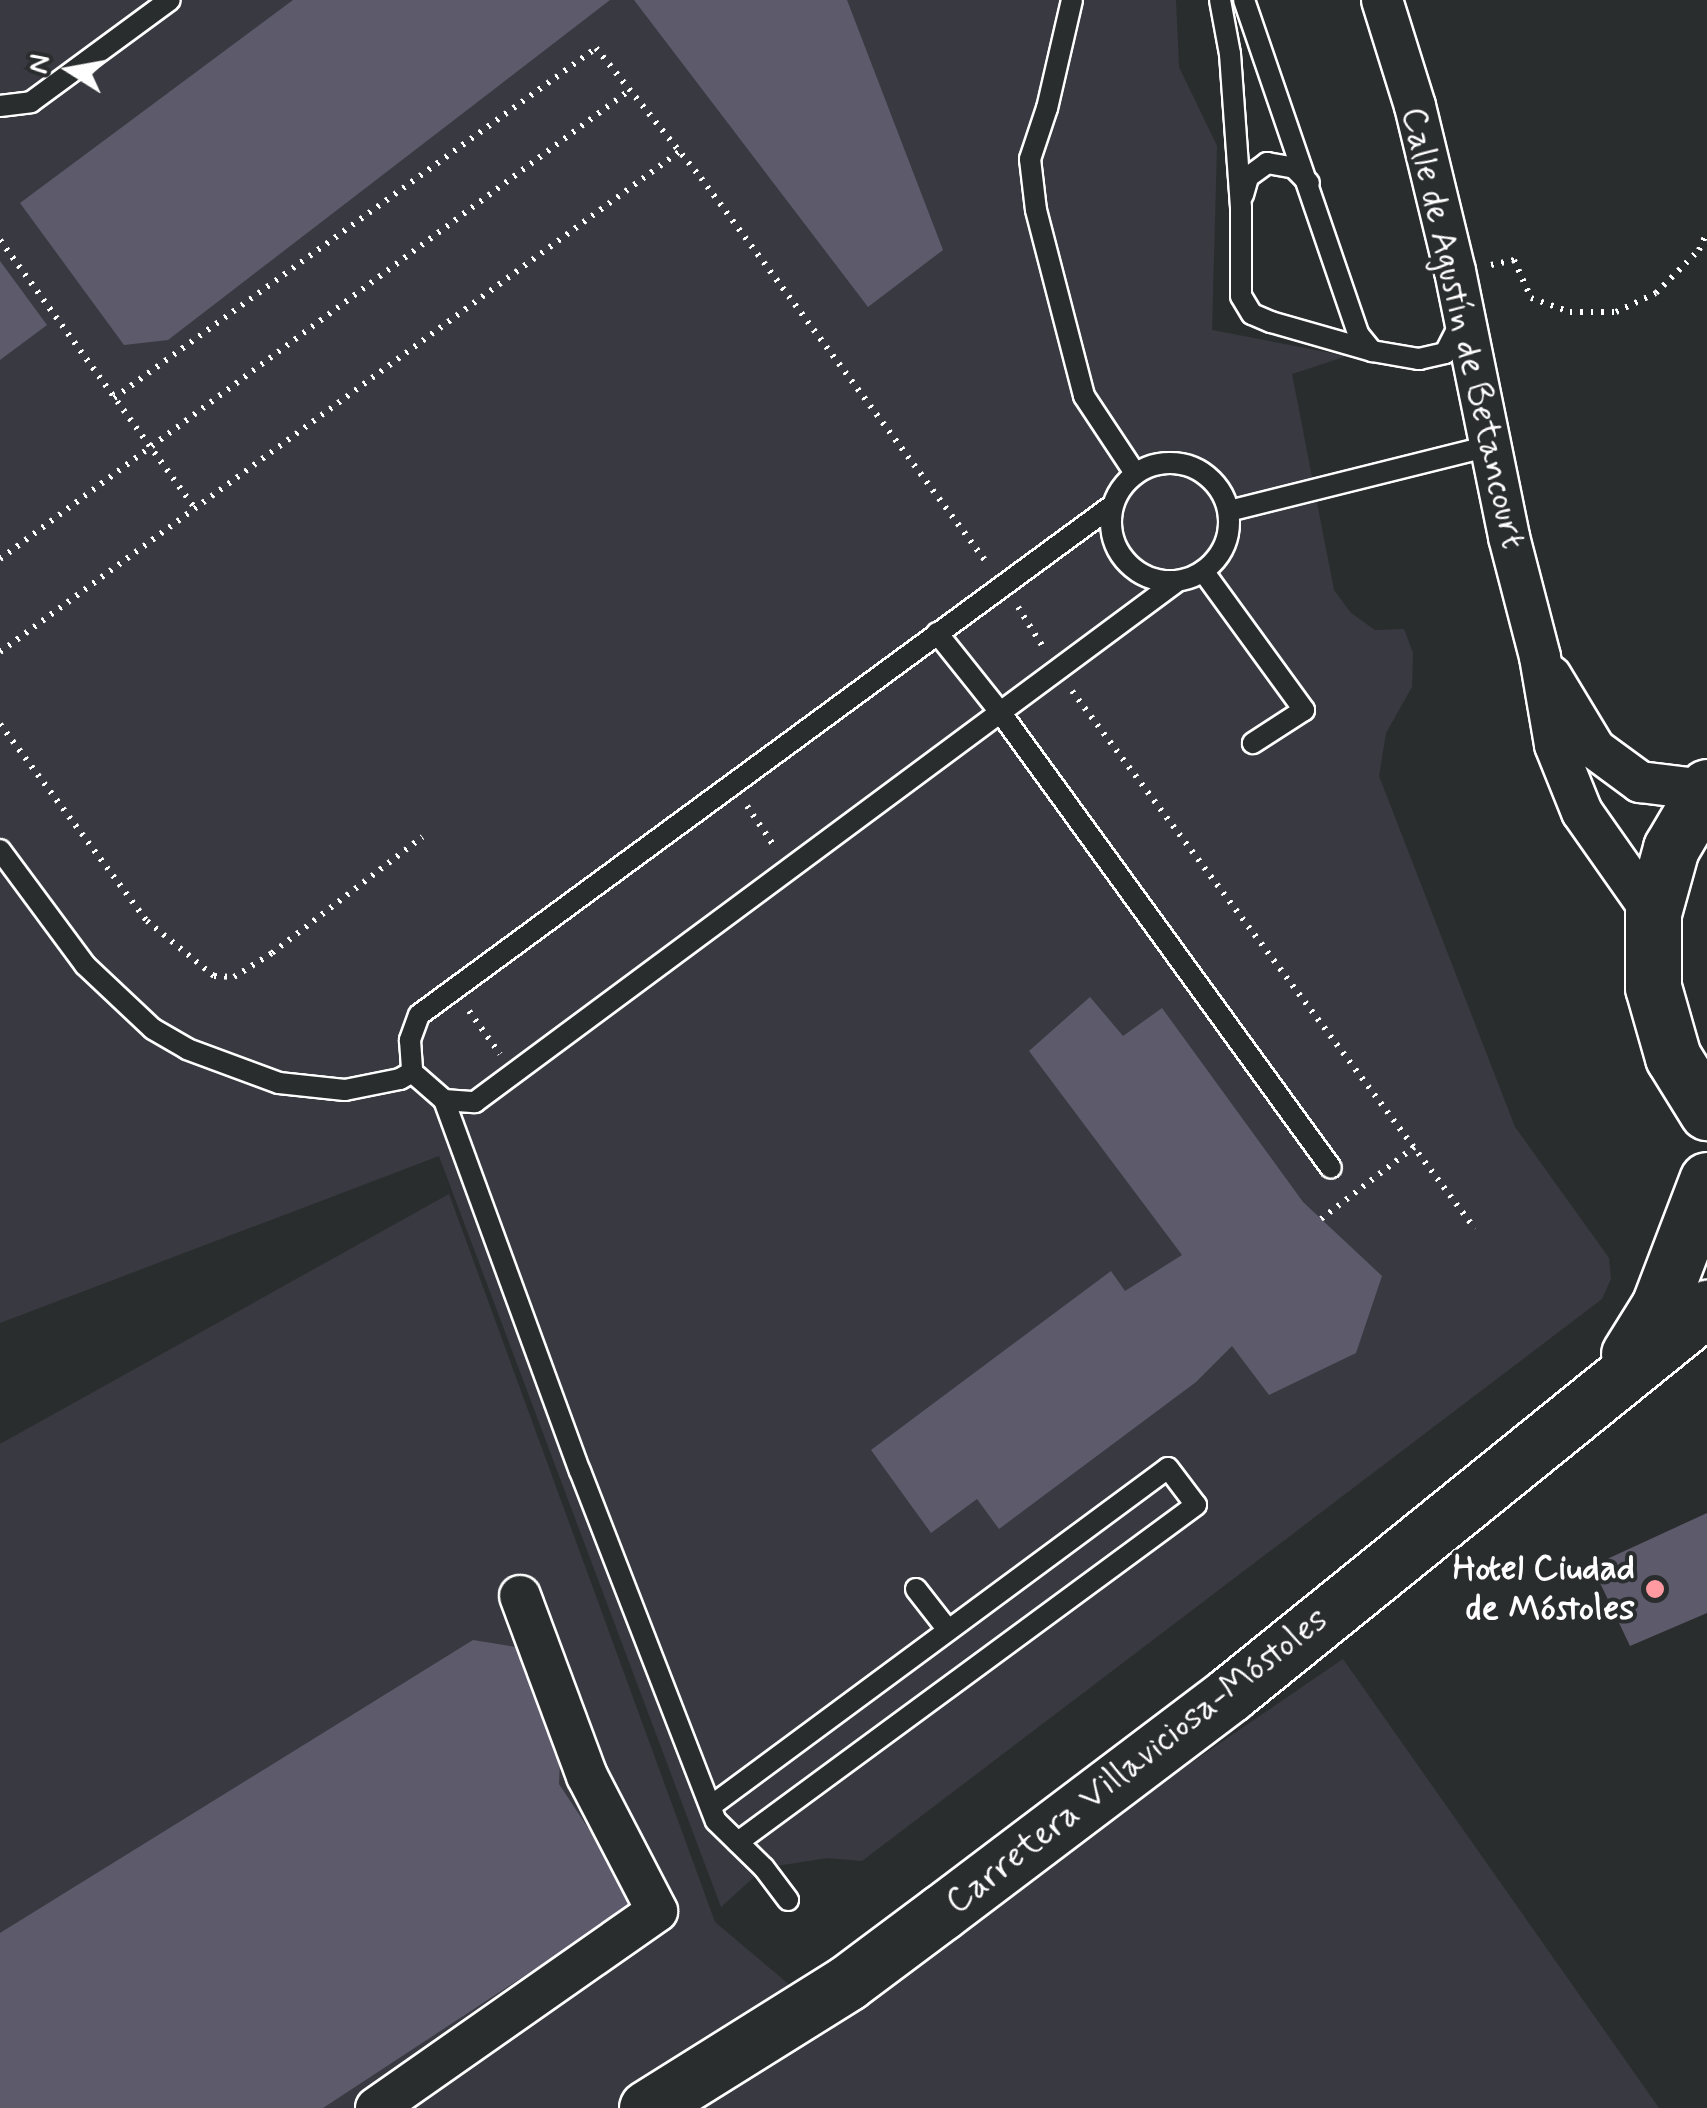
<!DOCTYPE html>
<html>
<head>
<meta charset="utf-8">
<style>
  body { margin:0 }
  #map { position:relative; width:1707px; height:2108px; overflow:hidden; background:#2a2d2e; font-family:Mynerve,sans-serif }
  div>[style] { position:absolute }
  .built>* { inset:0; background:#393a41 }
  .building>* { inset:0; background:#5d5a6c }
  .path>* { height:6px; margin-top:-3px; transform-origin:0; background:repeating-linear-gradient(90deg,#fff 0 2.5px,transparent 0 10.5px) }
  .roads { filter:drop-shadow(2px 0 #fff) drop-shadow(-2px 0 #fff) drop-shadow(0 2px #fff) drop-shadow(0 -2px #fff) }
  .lane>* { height:20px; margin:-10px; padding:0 10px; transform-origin:10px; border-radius:10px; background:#2a2d2e }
  .lane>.ring { margin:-10px; padding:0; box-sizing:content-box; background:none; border:20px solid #2a2d2e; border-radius:50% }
  .street>* { height:40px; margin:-20px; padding:0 20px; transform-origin:20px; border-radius:20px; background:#2a2d2e }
  .secondary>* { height:55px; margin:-27.5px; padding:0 27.5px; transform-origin:27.5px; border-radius:27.5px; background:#2a2d2e }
  .dots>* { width:28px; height:28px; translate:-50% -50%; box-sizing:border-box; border:5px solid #2a2d2e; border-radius:50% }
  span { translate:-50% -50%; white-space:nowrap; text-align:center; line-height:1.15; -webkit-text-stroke:8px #2a2d2e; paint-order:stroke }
  .street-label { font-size:35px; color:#fff }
  .poi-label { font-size:35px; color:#fff; font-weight:700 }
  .right { translate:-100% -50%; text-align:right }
  .north { position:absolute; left:20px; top:20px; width:100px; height:100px; -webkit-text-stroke:8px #2a2d2e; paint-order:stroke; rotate:281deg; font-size:28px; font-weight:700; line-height:40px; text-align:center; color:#fff }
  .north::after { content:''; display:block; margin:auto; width:35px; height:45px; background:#fff; clip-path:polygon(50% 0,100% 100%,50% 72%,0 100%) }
</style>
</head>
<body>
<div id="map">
  <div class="built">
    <div style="clip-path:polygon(0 0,1176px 0,1179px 67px,1217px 146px,1212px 330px,1347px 356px,1292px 374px,1334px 590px,1351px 613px,1375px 630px,1404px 629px,1413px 653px,1412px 687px,1386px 733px,1379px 776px,1515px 1127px,1609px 1258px,1611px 1279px,1602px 1299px,862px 1861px,827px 1858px,764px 1868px,721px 1907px,439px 1156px,0 1323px)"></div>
    <div style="clip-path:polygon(449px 1194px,715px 1922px,824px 2014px,1343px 1659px,1659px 2108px,0 2108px,0 1444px)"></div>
  </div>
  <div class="building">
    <div style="clip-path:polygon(293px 0,610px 0,168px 340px,124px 345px,20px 203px)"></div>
    <div style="clip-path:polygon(634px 0,847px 0,943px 250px,868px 307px)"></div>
    <div style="clip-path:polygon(0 261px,47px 325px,0 360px)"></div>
    <div style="clip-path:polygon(1090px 997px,1123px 1036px,1162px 1008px,1303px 1202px,1382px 1276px,1356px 1353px,1269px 1395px,1232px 1346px,1196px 1382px,999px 1529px,977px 1499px,931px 1533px,871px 1450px,1111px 1271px,1125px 1291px,1182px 1255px,1029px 1051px)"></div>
    <div style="clip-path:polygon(1707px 1513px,1707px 1613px,1630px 1646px,1592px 1566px)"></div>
    <div style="clip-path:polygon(473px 1640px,522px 1648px,562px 1713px,559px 1784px,637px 1902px,323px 2108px,0 2108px,0 1933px)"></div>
  </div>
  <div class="path">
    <div style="left:0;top:240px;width:331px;rotate:54deg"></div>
    <div style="left:1491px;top:265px;width:24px;rotate:-12deg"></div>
    <div style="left:1514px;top:260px;width:42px;rotate:65.9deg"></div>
    <div style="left:1531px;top:298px;width:41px;rotate:19.7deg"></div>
    <div style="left:1570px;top:312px;width:46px"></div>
    <div style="left:1616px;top:312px;width:44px;rotate:-25.4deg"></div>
    <div style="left:1656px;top:293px;width:61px;rotate:-45deg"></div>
    <div style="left:1699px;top:250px;width:20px;rotate:-66deg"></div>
    <div style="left:114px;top:398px;width:596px;rotate:-35.98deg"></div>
    <div style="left:596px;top:48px;width:167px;rotate:51.1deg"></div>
    <div style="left:701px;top:178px;width:481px;rotate:53.4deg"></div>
    <div style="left:0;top:559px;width:785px;rotate:-36.67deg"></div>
    <div style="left:1018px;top:607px;width:47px;rotate:58deg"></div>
    <div style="left:0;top:652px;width:845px;rotate:-36.38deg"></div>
    <div style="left:1072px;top:691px;width:672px;rotate:53.16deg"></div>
    <div style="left:0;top:724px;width:246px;rotate:53.3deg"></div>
    <div style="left:147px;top:921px;width:87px;rotate:39.4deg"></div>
    <div style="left:214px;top:976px;width:20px;rotate:3deg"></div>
    <div style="left:234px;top:977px;width:45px;rotate:-32.3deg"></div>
    <div style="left:272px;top:953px;width:190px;rotate:-37.7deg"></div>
    <div style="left:747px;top:806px;width:48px;rotate:56deg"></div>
    <div style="left:469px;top:1011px;width:53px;rotate:54.2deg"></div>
    <div style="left:1321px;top:1219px;width:118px;rotate:-37.7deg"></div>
  </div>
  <div class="roads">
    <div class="lane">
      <div style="left:1072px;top:0;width:111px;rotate:103deg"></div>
      <div style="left:1047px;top:108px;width:54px;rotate:108.4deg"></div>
      <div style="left:1030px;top:159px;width:51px;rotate:83.3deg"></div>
      <div style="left:1036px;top:210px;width:192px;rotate:75.5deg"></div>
      <div style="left:1084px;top:396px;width:92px;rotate:56.5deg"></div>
      <div style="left:1220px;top:0;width:55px;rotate:79.5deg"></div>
      <div style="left:1230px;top:54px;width:154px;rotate:85.9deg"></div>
      <div style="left:1241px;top:208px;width:88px;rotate:90deg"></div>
      <div style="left:1241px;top:296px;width:21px;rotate:59deg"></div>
      <div style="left:1252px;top:314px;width:21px;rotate:23deg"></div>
      <div style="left:1271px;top:322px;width:105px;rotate:16deg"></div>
      <div style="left:1244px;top:0;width:354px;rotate:71.1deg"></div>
      <div style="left:1359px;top:335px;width:21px;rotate:51deg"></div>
      <div style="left:1372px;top:351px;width:48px;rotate:9.7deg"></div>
      <div style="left:1419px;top:359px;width:27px;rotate:-13deg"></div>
      <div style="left:1445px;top:353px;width:36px;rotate:-63deg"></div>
      <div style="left:0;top:106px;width:31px;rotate:-7deg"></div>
      <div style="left:31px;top:102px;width:172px;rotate:-36.3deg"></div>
      <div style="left:1243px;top:195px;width:19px;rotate:-74deg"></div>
      <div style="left:1248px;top:177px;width:24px;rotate:-36deg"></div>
      <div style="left:1267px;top:163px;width:27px;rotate:10deg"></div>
      <div style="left:1294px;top:168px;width:21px;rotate:45deg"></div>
      <div class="ring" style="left:1111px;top:463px;width:98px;height:98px"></div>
      <div style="left:1113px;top:505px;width:861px;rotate:143.69deg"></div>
      <div style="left:419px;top:1015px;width:27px;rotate:110deg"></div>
      <div style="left:410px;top:1040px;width:32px;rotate:86deg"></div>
      <div style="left:412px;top:1072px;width:43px;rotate:41.2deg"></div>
      <div style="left:444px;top:1100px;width:31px;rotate:4deg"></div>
      <div style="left:475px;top:1102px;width:873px;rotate:-36.57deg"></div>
      <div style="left:1229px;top:511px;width:272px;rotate:-14deg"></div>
      <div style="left:1203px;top:571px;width:172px;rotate:54deg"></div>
      <div style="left:1304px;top:710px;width:61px;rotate:147.1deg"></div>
      <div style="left:937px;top:633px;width:101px;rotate:51.4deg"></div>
      <div style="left:1000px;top:712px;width:563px;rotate:54.02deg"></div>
      <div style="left:0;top:850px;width:143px;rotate:53.5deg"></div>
      <div style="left:85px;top:965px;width:93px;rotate:43.3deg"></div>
      <div style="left:153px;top:1029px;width:39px;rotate:30deg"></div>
      <div style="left:187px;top:1049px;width:98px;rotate:20.3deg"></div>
      <div style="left:279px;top:1083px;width:66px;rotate:6.1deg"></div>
      <div style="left:345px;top:1090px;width:56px;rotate:-11.3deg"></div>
      <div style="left:400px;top:1079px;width:14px;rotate:-30deg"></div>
      <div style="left:444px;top:1100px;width:395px;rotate:69.9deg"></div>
      <div style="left:580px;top:1471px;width:375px;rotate:68.8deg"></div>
      <div style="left:716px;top:1821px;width:67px;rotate:44.4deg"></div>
      <div style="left:764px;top:1868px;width:40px;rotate:53deg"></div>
      <div style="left:916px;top:1589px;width:52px;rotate:52deg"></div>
      <div style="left:711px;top:1806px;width:568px;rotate:-36.49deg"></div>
      <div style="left:1168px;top:1468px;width:46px;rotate:52.9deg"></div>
      <div style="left:1196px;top:1505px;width:569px;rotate:143.65deg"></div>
    </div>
    <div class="street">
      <div style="left:1382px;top:0;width:111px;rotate:72.7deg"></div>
      <div style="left:1415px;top:106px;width:170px;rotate:76.4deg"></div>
      <div style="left:1455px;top:271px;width:271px;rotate:78.5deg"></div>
      <div style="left:1509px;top:537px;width:124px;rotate:75.5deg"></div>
      <div style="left:1540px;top:657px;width:89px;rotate:80.3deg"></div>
      <div style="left:1555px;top:745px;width:72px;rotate:68.1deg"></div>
      <div style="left:1582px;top:812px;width:123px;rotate:54.9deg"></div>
      <div style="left:1551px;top:676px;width:85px;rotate:58.9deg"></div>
      <div style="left:1595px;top:749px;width:56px;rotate:36.3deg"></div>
      <div style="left:1640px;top:782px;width:64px;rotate:7.1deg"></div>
      <div style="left:376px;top:2108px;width:343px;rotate:-35deg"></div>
      <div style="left:657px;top:1911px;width:152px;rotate:-117.4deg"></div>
      <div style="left:587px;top:1776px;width:192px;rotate:-110.4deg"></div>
    </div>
    <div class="secondary">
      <div style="left:1707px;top:787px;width:71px;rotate:120.5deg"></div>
      <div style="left:1671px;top:848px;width:67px;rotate:105.5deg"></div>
      <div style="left:1653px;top:913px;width:74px;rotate:90deg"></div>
      <div style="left:1653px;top:987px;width:73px;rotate:74.1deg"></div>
      <div style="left:1673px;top:1057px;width:65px;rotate:58.3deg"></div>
      <div style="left:1629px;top:1354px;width:57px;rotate:-58deg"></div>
      <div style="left:1659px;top:1306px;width:135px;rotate:-69.1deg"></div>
      <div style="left:647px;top:2108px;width:236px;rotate:-32deg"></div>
      <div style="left:847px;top:1983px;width:119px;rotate:-36.8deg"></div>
      <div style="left:942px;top:1912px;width:361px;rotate:-37.1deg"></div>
      <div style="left:1230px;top:1694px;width:614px;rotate:-38.98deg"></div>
    </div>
  </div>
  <div class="dots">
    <div style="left:1655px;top:1589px;background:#ff9aa2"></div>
  </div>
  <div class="street-label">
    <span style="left:1463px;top:328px;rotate:77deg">Calle de Agustín de Betancourt</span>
    <span style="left:1137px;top:1761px;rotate:-38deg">Carretera Villaviciosa-Móstoles</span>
  </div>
  <div class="poi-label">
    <span class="right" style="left:1635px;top:1589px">Hotel Ciudad<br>de Móstoles</span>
  </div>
  <div class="north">N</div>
</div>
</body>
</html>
